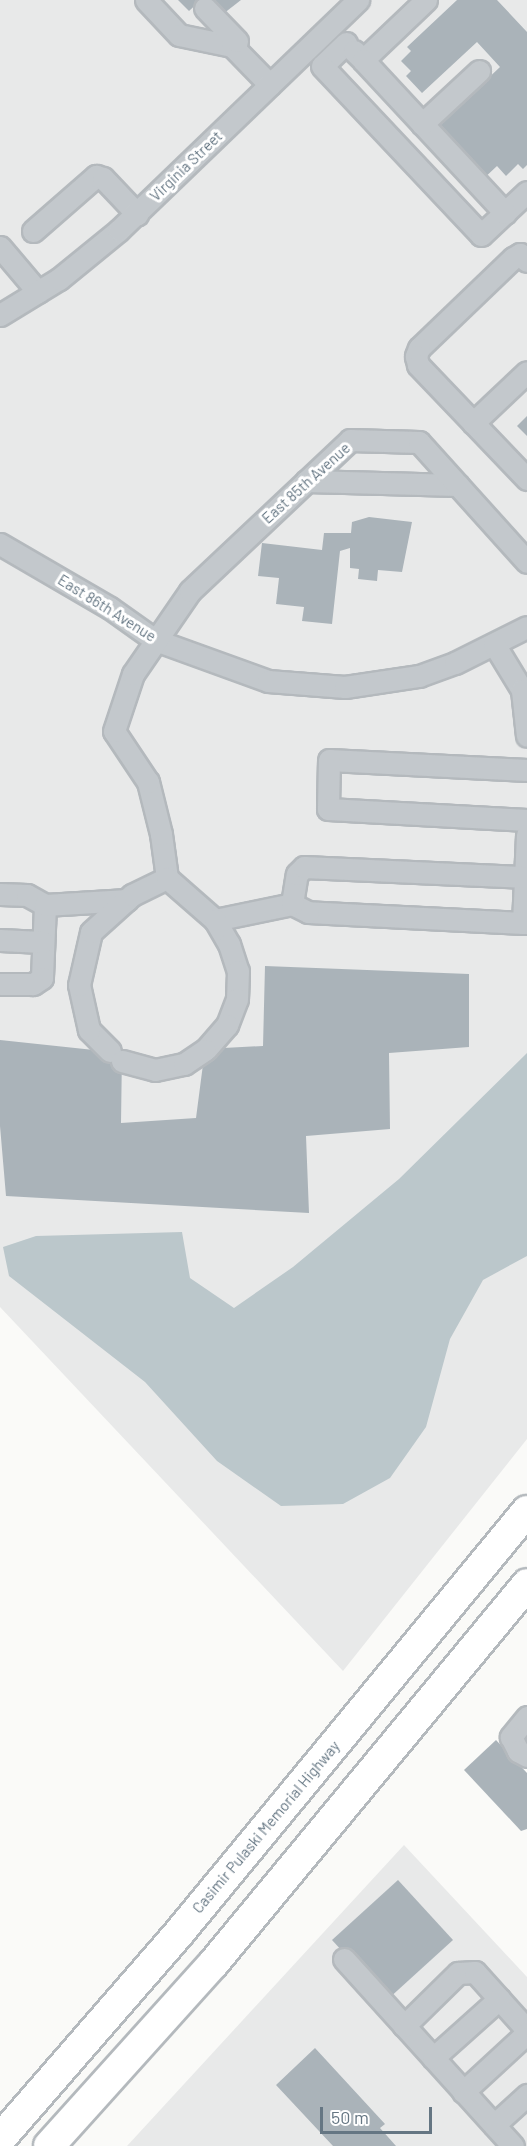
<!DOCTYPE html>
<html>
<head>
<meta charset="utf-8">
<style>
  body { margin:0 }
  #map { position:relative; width:527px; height:2146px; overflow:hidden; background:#fafaf8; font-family:Barlow,sans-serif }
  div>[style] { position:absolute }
  .built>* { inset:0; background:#e8e9e9 }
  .water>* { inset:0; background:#bbc7cb }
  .building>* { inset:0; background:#aab3b9 }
  .roads { filter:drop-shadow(2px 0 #b4b9bd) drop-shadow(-2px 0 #b4b9bd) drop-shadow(0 2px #b4b9bd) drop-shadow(0 -2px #b4b9bd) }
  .minor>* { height:21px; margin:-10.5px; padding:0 10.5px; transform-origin:10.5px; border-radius:10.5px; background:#c3c8cc }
  .highway>* { height:30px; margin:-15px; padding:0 15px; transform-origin:15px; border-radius:15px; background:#fff }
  span { translate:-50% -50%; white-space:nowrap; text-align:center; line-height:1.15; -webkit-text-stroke:6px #fff; paint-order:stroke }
  .street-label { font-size:15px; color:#657683 }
  .scale { position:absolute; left:320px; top:2107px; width:112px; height:27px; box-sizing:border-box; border:3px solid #657683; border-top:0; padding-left:8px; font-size:18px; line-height:21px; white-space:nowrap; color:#657683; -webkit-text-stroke:4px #fff; paint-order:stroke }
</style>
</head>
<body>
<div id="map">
  <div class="built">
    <div style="clip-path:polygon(0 0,527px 0,527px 1439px,343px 1671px,0 1307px)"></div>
    <div style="clip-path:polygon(404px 1845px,527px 1977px,527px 2146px,127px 2146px)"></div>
  </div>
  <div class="water">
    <div style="clip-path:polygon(527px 1053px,527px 1256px,483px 1280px,450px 1339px,426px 1427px,390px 1478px,343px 1504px,281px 1506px,217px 1461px,145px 1382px,9px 1276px,3px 1247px,36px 1236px,182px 1232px,190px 1278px,234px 1308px,293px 1267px,399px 1179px)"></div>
  </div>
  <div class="building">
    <div style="clip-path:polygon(178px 0,201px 0,189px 11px)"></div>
    <div style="clip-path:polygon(209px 0,241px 0,223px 14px)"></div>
    <div style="clip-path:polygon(457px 0,497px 0,527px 32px,527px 165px,523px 169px,518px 164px,506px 176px,497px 166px,481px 181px,438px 126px,500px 67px,477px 42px,422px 93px,406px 76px,411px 71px,401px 61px,411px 51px,407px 47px)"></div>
    <div style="clip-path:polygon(527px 416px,527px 436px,517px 426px)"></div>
    <div style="clip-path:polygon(369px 517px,412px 522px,402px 572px,378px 570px,377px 581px,358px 579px,359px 569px,350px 568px,350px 548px,340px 551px,332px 624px,302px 621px,304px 607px,276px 604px,279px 578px,258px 576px,262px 543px,322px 550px,324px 533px,351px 533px,352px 522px)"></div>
    <div style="clip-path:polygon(265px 966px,469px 974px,469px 1047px,389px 1053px,390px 1129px,306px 1136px,309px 1213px,6px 1196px,0 1126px,0 1040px,122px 1053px,121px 1123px,196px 1118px,205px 1049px,263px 1046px)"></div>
    <div style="clip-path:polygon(496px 1740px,527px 1773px,527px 1829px,521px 1831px,464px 1770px)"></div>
    <div style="clip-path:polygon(398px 1880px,453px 1940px,387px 2000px,332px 1940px)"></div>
    <div style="clip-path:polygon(315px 2048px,385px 2124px,380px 2128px,396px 2146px,333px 2146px,276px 2085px)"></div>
  </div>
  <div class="roads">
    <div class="minor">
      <div style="left:146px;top:0;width:48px;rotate:46.7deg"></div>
      <div style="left:179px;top:35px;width:54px;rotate:11.7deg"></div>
      <div style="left:232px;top:46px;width:54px;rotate:45.7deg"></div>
      <div style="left:205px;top:8px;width:46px;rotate:45.9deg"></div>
      <div style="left:346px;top:43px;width:33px;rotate:136deg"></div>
      <div style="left:322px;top:66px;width:232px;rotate:46.7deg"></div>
      <div style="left:481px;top:235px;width:63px;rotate:-43.1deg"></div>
      <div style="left:354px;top:51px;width:13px;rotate:45deg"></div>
      <div style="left:363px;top:60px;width:87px;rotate:-43.6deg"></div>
      <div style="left:363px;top:60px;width:209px;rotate:47.1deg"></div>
      <div style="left:422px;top:124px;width:78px;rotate:-42.9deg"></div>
      <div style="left:33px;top:231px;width:84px;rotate:-41.1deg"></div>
      <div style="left:96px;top:176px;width:7px;rotate:16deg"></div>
      <div style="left:103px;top:178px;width:50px;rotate:46.6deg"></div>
      <div style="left:0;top:247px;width:59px;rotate:49.8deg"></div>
      <div style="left:527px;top:261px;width:10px;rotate:-135deg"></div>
      <div style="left:520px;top:254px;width:8px;rotate:150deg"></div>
      <div style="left:513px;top:258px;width:130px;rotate:136.2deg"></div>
      <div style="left:419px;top:348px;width:9px;rotate:111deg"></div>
      <div style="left:416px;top:356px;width:9px;rotate:77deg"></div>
      <div style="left:418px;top:365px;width:158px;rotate:46.3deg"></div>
      <div style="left:0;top:315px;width:69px;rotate:-31.4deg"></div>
      <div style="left:59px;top:279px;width:77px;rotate:-39.2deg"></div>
      <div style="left:119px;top:230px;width:332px;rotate:-43.9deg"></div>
      <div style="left:473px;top:423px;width:74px;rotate:-43.4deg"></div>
      <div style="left:306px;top:481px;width:152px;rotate:1.5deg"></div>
      <div style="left:0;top:544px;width:127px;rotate:30.2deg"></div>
      <div style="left:110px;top:608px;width:55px;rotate:35.4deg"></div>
      <div style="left:155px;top:640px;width:120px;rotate:19.9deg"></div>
      <div style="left:268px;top:681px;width:77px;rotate:4.5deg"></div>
      <div style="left:345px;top:687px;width:75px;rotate:-8.5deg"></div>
      <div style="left:419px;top:676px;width:38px;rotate:-20deg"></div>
      <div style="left:455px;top:663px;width:80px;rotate:-26.6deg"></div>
      <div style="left:494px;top:644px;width:54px;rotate:58.7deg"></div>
      <div style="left:522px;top:690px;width:46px;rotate:83.8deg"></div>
      <div style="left:527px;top:770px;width:198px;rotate:-177.1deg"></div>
      <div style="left:329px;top:760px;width:49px;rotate:91.2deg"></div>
      <div style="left:328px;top:809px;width:199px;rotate:3.2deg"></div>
      <div style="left:527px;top:835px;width:88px;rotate:92.6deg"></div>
      <div style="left:523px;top:923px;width:4px"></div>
      <div style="left:167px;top:878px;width:44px;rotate:-97.8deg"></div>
      <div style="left:161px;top:834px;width:54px;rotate:-104deg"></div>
      <div style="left:148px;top:782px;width:61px;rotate:-123.7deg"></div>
      <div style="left:114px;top:731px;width:60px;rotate:-71.6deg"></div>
      <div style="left:133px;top:674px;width:101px;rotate:-55.5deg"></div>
      <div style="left:190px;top:591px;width:220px;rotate:-43.3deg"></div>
      <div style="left:350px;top:440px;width:69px;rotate:1.7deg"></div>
      <div style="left:419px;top:442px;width:161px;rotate:48deg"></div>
      <div style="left:0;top:894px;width:27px;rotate:2deg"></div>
      <div style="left:27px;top:895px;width:21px;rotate:29deg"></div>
      <div style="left:45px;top:905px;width:73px;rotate:92.4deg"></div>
      <div style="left:42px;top:978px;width:11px;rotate:146deg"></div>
      <div style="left:33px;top:984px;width:33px;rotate:180deg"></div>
      <div style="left:45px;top:905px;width:82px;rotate:-3.5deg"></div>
      <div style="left:215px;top:920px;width:79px;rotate:-11.7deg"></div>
      <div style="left:523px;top:923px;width:215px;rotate:-177.1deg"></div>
      <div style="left:308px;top:912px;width:18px;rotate:-153deg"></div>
      <div style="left:292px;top:904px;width:30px;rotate:-81deg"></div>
      <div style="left:297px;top:874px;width:10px;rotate:-45deg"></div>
      <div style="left:304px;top:867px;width:223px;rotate:2.6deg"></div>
      <div style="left:0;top:940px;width:42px;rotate:2.7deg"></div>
      <div style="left:110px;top:1051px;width:30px;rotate:-135deg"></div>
      <div style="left:89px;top:1030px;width:46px;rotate:-102.5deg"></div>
      <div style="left:79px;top:985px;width:54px;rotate:-77.2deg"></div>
      <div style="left:91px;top:932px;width:55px;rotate:-42.1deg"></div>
      <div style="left:132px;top:895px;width:39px;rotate:-26deg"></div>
      <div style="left:167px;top:878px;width:64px;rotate:41.2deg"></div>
      <div style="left:215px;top:920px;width:28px;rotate:60deg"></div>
      <div style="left:229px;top:944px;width:28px;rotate:72deg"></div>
      <div style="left:238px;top:971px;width:28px;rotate:92deg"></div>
      <div style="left:237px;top:999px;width:28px;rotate:111deg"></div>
      <div style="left:227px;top:1025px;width:32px;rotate:131deg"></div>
      <div style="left:122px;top:1061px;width:34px;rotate:15deg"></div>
      <div style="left:155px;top:1070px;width:30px;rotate:-12deg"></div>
      <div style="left:184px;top:1064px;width:25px;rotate:-34deg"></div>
      <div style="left:527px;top:1717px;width:26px;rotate:129deg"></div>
      <div style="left:511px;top:1737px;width:16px;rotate:63deg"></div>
      <div style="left:518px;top:1751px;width:10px;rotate:29deg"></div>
      <div style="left:344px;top:1959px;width:252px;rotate:47.9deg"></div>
      <div style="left:404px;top:2026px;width:76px;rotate:-44.5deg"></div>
      <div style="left:458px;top:1973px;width:17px;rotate:-3deg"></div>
      <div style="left:475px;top:1972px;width:78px;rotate:48.1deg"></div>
      <div style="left:433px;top:2058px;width:89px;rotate:-41.8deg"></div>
      <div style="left:463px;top:2092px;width:87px;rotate:-42.7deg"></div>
      <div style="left:494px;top:2125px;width:45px;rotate:-42.3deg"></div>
    </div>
    <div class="highway">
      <div style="left:0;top:2139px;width:273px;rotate:-49deg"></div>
      <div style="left:179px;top:1933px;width:547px;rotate:-50.49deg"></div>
      <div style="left:49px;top:2146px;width:245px;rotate:-48deg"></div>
      <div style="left:213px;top:1964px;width:493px;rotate:-50.4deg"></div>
    </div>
  </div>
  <div class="street-label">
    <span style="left:186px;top:166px;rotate:-44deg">Virginia Street</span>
    <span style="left:306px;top:483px;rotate:-42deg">East 85th Avenue</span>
    <span style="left:107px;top:608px;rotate:32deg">East 86th Avenue</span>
    <span style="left:266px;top:1827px;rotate:-50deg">Casimir Pulaski Memorial Highway</span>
  </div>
  <div class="scale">50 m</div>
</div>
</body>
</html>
